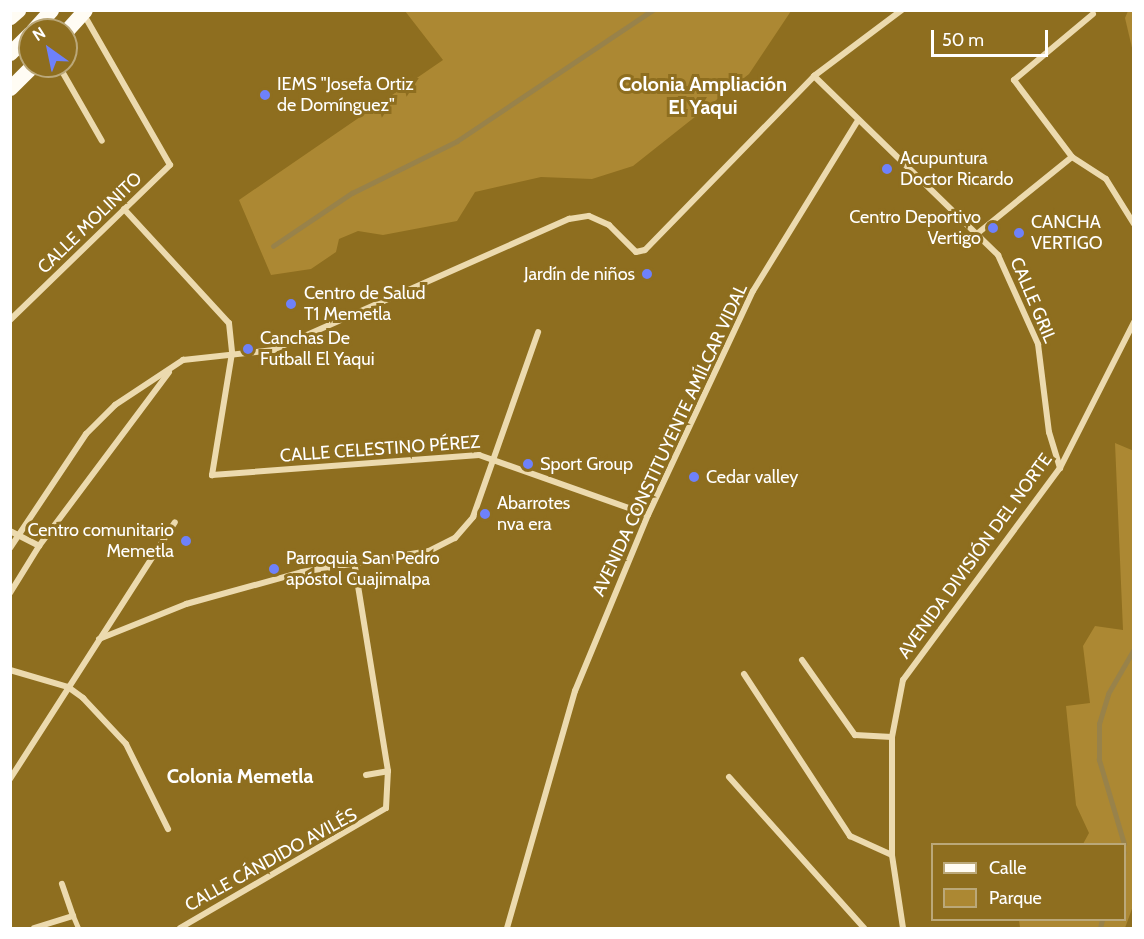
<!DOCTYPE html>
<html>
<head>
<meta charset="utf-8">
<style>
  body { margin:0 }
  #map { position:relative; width:1144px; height:939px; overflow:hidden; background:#8e6e1f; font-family:Cabin,sans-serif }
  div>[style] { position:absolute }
  .green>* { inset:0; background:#ac8833 }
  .stream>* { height:4.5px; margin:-2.25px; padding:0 2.25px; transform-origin:2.25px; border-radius:2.25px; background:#98824a }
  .pedestrian>* { height:5px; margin:-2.5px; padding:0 2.5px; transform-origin:2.5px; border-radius:2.5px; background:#ecdaae }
  .minor>* { height:6px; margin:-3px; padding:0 3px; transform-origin:3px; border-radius:3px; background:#ecdaae }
  .primary>* { height:15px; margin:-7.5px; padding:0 7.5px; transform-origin:7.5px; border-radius:7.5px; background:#fffcf4 }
  .dots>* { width:16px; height:16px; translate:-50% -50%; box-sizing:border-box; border:3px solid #8e6e1f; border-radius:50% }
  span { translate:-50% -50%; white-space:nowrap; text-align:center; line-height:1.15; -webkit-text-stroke:6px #8e6e1f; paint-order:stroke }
  .poi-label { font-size:18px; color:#fff }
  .left { translate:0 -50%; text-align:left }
  .right { translate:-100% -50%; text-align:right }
  .street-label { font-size:18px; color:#fff }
  .neighbourhood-label { font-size:20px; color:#fff; font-weight:700 }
  .frame { position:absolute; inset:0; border:12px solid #fff; pointer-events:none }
  .legend { position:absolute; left:931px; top:843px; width:195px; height:78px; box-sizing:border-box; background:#8e6e1f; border:2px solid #bba879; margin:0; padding:8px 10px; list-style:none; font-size:18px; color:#fff }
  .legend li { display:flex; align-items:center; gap:12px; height:30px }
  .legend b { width:30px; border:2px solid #bba879 }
  .north { position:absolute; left:18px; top:18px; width:60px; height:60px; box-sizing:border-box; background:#8e6e1f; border:2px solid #bba879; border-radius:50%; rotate:327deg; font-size:16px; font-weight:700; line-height:24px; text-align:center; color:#fff }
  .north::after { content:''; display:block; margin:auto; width:21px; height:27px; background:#6e81fa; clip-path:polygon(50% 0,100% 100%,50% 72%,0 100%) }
  .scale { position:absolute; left:931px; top:30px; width:117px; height:27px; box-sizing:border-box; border:3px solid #fff; border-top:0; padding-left:8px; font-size:18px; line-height:21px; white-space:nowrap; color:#fff; -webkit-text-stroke:4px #8e6e1f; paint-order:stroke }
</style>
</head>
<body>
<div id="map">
  <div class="green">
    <div style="clip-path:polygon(405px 11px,791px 11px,749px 74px,633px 166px,592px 179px,541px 177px,475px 192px,457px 221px,383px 235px,358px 231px,339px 239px,336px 252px,311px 269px,271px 275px,239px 200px,443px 60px)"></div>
    <div style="clip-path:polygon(1128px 11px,1133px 11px,1133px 52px,1125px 18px)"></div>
    <div style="clip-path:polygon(1115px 443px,1134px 451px,1133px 906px,1125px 928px,1020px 928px,1019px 920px,1124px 920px,1124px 844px,1083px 844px,1089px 833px,1076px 805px,1066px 706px,1090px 703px,1083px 646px,1095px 626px,1123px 630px)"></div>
  </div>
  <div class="stream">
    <div style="left:273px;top:246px;width:95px;rotate:-33.9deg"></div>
    <div style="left:352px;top:193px;width:117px;rotate:-26.3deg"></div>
    <div style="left:457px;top:141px;width:236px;rotate:-33.8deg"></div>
    <div style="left:1124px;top:844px;width:88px;rotate:-106.6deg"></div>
    <div style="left:1099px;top:760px;width:36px;rotate:-90deg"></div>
    <div style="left:1099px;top:724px;width:31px;rotate:-73deg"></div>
    <div style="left:1108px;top:694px;width:52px;rotate:-60deg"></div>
    <div style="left:1124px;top:852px;width:1px;rotate:90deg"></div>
    <div style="left:1100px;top:928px;width:8px;rotate:-76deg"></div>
  </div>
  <div class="pedestrian">
    <div style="left:73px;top:916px;width:13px;rotate:67deg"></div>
  </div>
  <div class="minor">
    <div style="left:1093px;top:14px;width:103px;rotate:140.1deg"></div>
    <div style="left:1014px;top:80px;width:96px;rotate:53deg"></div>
    <div style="left:1072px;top:157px;width:40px;rotate:32.9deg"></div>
    <div style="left:1106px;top:179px;width:53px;rotate:58.1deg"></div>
    <div style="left:59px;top:66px;width:86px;rotate:60.2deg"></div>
    <div style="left:814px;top:76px;width:257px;rotate:44.2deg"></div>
    <div style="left:998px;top:255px;width:98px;rotate:65.8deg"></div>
    <div style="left:1038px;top:344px;width:89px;rotate:82.9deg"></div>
    <div style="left:1049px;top:432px;width:38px;rotate:73deg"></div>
    <div style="left:124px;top:209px;width:155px;rotate:47.4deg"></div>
    <div style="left:229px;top:323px;width:30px;rotate:84deg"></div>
    <div style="left:232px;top:353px;width:124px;rotate:99.3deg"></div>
    <div style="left:212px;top:475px;width:268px;rotate:-4.3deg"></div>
    <div style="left:479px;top:455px;width:179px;rotate:19.5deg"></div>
    <div style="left:978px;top:233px;width:121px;rotate:-39deg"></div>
    <div style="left:10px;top:320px;width:223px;rotate:-44.1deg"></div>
    <div style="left:170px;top:165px;width:167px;rotate:-119.8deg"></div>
    <div style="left:10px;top:531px;width:33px;rotate:27deg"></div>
    <div style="left:10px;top:548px;width:137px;rotate:-56.3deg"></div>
    <div style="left:86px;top:434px;width:41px;rotate:-45deg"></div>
    <div style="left:115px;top:405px;width:82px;rotate:-33.5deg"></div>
    <div style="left:183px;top:360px;width:91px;rotate:-6.3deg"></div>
    <div style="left:273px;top:350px;width:324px;rotate:-23.9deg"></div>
    <div style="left:569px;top:219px;width:20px;rotate:-9deg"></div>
    <div style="left:589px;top:216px;width:22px;rotate:24deg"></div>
    <div style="left:609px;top:225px;width:38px;rotate:45deg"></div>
    <div style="left:636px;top:252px;width:9px;rotate:-13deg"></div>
    <div style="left:645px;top:250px;width:243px;rotate:-45.8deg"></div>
    <div style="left:814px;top:76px;width:110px;rotate:-36.9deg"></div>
    <div style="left:10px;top:593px;width:55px;rotate:-58.3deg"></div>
    <div style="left:39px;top:546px;width:217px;rotate:-53.2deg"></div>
    <div style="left:99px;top:639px;width:94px;rotate:-21.9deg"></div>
    <div style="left:186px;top:604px;width:120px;rotate:-15.4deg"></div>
    <div style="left:302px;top:572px;width:129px;rotate:-9.4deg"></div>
    <div style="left:429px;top:551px;width:29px;rotate:-27deg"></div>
    <div style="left:455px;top:538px;width:28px;rotate:-49deg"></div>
    <div style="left:473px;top:517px;width:196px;rotate:-70.6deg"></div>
    <div style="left:802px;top:660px;width:92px;rotate:54.8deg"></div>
    <div style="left:855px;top:735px;width:37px;rotate:3deg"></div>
    <div style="left:10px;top:670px;width:60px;rotate:16.3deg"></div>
    <div style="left:68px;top:687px;width:19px;rotate:36deg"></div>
    <div style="left:83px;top:698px;width:63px;rotate:46.9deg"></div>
    <div style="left:126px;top:744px;width:95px;rotate:63.7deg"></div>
    <div style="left:744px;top:674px;width:194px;rotate:56.8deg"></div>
    <div style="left:850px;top:836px;width:46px;rotate:24.3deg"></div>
    <div style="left:366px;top:775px;width:22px;rotate:-10deg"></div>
    <div style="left:729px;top:777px;width:203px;rotate:48.2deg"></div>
    <div style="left:10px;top:779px;width:305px;rotate:-57.3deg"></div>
    <div style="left:34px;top:928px;width:41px;rotate:-17.1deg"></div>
    <div style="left:73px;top:916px;width:34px;rotate:-109deg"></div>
    <div style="left:180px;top:928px;width:238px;rotate:-30.2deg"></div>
    <div style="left:386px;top:808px;width:37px;rotate:-87deg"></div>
    <div style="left:388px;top:771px;width:212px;rotate:-99.2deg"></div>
    <div style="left:507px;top:928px;width:247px;rotate:-74deg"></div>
    <div style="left:575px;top:691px;width:191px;rotate:-67.5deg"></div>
    <div style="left:648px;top:515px;width:247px;rotate:-64.9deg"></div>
    <div style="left:753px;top:291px;width:201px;rotate:-58.4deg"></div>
    <div style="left:903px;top:928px;width:74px;rotate:-98.6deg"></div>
    <div style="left:892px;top:855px;width:118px;rotate:-90deg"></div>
    <div style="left:892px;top:737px;width:58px;rotate:-79.1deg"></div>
    <div style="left:903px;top:680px;width:264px;rotate:-53.5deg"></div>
    <div style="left:1060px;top:468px;width:164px;rotate:-63.1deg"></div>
  </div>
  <div class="primary">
    <div style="left:10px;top:17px;width:11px;rotate:-41deg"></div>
    <div style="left:33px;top:30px;width:27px;rotate:-48deg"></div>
    <div style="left:66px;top:31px;width:28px;rotate:-48deg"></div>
    <div style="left:10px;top:53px;width:28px;rotate:-45deg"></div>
    <div style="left:10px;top:88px;width:31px;rotate:-45deg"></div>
  </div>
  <div class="dots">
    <div style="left:265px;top:95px;background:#6e81fa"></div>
    <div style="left:887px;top:169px;background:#6e81fa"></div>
    <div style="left:993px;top:228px;background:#6e81fa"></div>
    <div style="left:1019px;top:233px;background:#6e81fa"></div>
    <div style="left:647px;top:274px;background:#6e81fa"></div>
    <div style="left:291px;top:304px;background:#6e81fa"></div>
    <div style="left:248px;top:349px;background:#6e81fa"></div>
    <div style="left:528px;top:464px;background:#6e81fa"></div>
    <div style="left:694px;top:477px;background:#6e81fa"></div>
    <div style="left:485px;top:514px;background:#6e81fa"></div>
    <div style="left:186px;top:541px;background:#6e81fa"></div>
    <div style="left:274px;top:569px;background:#6e81fa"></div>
  </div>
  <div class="poi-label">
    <span class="left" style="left:277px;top:95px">IEMS "Josefa Ortiz<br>de Domínguez"</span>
    <span class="left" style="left:900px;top:169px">Acupuntura<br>Doctor Ricardo</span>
    <span class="right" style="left:981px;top:228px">Centro Deportivo<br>Vertigo</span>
    <span class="left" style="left:1031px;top:233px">CANCHA<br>VERTIGO</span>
    <span class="right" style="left:635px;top:274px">Jardín de niños</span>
    <span class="left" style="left:304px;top:304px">Centro de Salud<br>T1 Memetla</span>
    <span class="left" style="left:260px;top:349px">Canchas De<br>Futball El Yaqui</span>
    <span class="left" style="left:540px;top:464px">Sport Group</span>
    <span class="left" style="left:706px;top:477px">Cedar valley</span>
    <span class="left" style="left:497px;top:514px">Abarrotes<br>nva era</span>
    <span class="right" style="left:174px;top:541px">Centro comunitario<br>Memetla</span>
    <span class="left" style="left:286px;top:569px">Parroquia San Pedro<br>apóstol Cuajimalpa</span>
  </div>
  <div class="street-label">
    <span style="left:90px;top:223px;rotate:-44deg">CALLE MOLINITO</span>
    <span style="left:1033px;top:300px;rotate:67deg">CALLE GRIL</span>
    <span style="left:670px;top:440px;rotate:-65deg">AVENIDA CONSTITUYENTE AMÍLCAR VIDAL</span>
    <span style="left:380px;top:449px;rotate:-4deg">CALLE CELESTINO PÉREZ</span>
    <span style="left:975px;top:556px;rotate:-54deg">AVENIDA DIVISIÓN DEL NORTE</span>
    <span style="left:271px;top:860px;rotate:-29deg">CALLE CÁNDIDO AVILÉS</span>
  </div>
  <div class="neighbourhood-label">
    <span style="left:703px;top:96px">Colonia Ampliación<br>El Yaqui</span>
    <span style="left:240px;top:776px">Colonia Memetla</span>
  </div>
  <div class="frame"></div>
  <ul class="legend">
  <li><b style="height:8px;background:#fffcf4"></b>Calle</li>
  <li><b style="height:16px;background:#ac8833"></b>Parque</li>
  </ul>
  <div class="north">N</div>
  <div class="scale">50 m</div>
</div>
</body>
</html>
